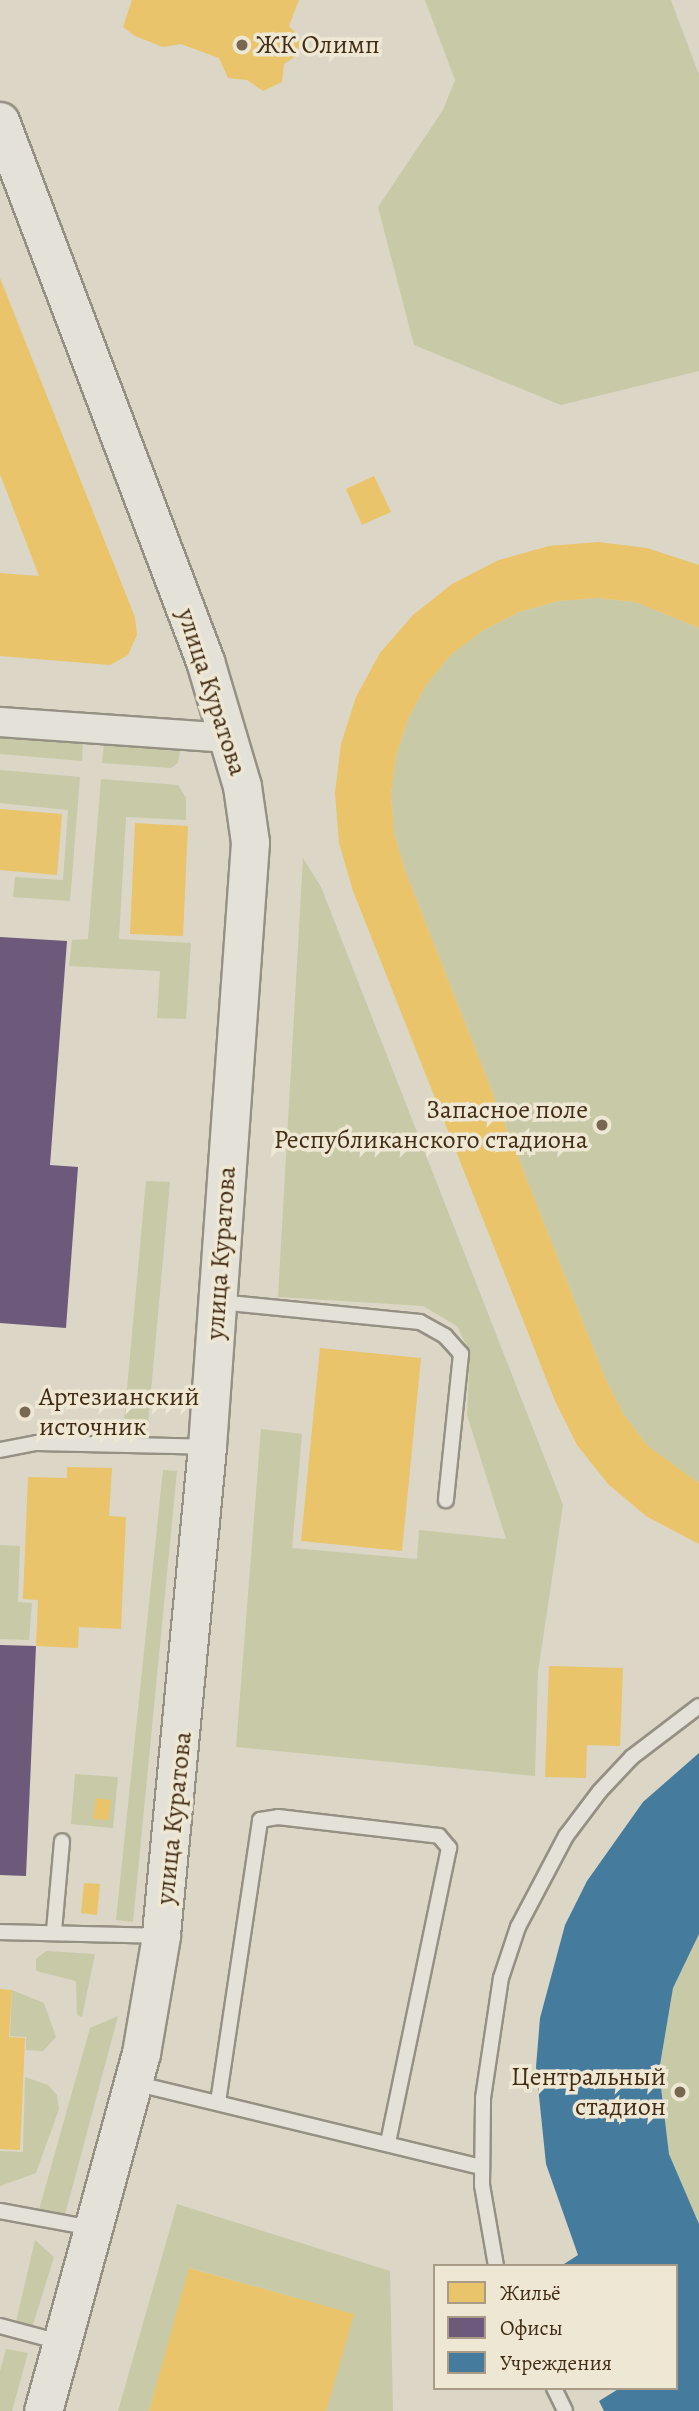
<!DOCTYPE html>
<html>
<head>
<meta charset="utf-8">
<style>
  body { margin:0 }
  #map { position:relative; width:699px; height:2411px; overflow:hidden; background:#dbd6c6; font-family:Alegreya,serif }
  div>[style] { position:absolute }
  .green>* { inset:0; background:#c8c9a7 }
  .homes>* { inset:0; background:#e9c46a }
  .offices>* { inset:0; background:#6d597a }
  .public>* { inset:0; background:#457b9d }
  .roads { filter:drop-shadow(2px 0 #959083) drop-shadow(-2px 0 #959083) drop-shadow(0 2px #959083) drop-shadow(0 -2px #959083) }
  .service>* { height:14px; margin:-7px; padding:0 7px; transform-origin:7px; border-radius:7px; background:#e4e1d9 }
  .minor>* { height:28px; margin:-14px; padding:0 14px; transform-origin:14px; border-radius:14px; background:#e4e1d9 }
  .tertiary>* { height:37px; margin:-18.5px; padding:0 18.5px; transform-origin:18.5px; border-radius:18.5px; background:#e4e1d9 }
  .dots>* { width:19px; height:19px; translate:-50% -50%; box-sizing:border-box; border:4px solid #ede7d4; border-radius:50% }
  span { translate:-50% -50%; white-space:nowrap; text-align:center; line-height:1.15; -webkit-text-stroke:7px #ede7d4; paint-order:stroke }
  .poi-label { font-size:26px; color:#432c14 }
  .left { translate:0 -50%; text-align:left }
  .right { translate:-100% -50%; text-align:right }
  .street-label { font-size:26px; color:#432c14 }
  .legend { position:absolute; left:433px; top:2264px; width:245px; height:126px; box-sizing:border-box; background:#ede7d4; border:2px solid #a99c87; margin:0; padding:9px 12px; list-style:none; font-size:21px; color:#432c14 }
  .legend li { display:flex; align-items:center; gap:14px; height:35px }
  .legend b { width:35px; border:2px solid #a99c87 }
</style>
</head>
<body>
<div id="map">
  <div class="green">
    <div style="clip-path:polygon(425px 0,671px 0,699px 75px,699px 371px,561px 405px,414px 345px,378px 207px,443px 110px,455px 80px)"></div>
    <div style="clip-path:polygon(597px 598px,636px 602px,699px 628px,699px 1483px,648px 1446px,624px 1415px,605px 1378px,406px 873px,394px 833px,391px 794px,396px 756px,408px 719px,426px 685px,451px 655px,482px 631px,519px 612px,559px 601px)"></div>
    <div style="clip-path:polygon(0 734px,83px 740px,82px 761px,0 754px)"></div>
    <div style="clip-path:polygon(104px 743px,181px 747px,178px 763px,171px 768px,102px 763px)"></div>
    <div style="clip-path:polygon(0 770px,80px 777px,70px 901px,13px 897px,15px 877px,63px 880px,68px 810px,0 803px)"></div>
    <div style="clip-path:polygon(101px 779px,178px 785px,186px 798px,186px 820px,126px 817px,119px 939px,191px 943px,186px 1019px,157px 1018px,160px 971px,69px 966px,72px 940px,88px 939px)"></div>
    <div style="clip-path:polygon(303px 858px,321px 887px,563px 1505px,538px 1672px,535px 1776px,236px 1747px,261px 1429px,302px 1434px,292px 1548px,417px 1559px,419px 1530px,506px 1539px,467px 1415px,470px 1353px,457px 1326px,423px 1306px,278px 1297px)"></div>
    <div style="clip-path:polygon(146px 1181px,170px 1182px,147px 1435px,123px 1433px)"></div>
    <div style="clip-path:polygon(163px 1470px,177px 1471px,133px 1922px,116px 1920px)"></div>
    <div style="clip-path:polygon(0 1545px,20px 1546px,18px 1602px,32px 1603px,29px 1640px,0 1639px)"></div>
    <div style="clip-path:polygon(75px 1774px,118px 1777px,113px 1828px,71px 1824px)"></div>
    <div style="clip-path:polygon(699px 1934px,699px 2224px,669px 2154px,659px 2071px,673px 1988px)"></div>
    <div style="clip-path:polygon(46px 1951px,95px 1954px,82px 2017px,77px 2015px,76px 1981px,36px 1971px,36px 1959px)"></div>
    <div style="clip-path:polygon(12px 1990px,44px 2003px,56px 2037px,43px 2051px,26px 2050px,26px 2037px,10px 2036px)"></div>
    <div style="clip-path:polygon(118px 2016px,65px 2215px,39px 2210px,90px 2028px)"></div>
    <div style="clip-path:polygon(25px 2077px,48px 2085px,57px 2095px,59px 2109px,36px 2173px,0 2186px,0 2151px,23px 2152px)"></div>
    <div style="clip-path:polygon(177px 2204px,390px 2271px,393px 2411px,326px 2411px,353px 2314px,190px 2268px,149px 2411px,118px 2411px)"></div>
    <div style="clip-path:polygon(35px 2240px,54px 2257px,33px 2325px,16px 2322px)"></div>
    <div style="clip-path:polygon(6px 2349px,28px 2353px,12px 2411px,0 2411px,0 2371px)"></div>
  </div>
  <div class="homes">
    <div style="clip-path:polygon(132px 0,299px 0,289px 26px,298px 35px,300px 45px,296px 56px,284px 64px,282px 82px,263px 91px,247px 80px,228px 78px,219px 58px,181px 44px,163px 47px,135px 36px,123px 27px)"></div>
    <div style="clip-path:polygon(0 278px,135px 617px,137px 635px,128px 655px,110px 665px,0 656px,0 573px,39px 576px,0 474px)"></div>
    <div style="clip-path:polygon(374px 476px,391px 512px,362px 525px,346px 489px)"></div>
    <div style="clip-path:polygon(598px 542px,647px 548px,699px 565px,699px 628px,636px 602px,597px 598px,559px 601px,519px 612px,482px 631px,451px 655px,426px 685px,408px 719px,396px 756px,391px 794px,394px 833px,406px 873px,605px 1378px,624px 1415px,648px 1446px,699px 1483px,699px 1544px,646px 1516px,608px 1484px,577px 1445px,555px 1401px,353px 891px,339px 843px,335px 793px,341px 744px,356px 697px,380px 653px,413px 615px,452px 584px,499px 560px,549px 546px)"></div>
    <div style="clip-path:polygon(0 809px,62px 814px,57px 875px,0 870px)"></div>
    <div style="clip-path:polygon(135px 823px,188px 826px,183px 936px,130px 934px)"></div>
    <div style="clip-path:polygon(320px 1348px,421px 1358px,402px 1551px,301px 1541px)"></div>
    <div style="clip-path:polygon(67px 1467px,112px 1468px,109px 1516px,126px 1517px,121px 1629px,79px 1627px,78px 1648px,36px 1646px,38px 1600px,23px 1599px,28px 1477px,67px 1478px)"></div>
    <div style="clip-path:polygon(549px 1666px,623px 1668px,620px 1746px,587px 1745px,586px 1778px,545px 1777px)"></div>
    <div style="clip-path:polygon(96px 1798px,111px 1800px,109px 1820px,93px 1819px)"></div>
    <div style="clip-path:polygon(84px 1883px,100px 1884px,97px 1915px,81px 1913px)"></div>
    <div style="clip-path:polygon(0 1989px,12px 1990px,9px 2037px,25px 2038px,20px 2150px,0 2149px)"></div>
    <div style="clip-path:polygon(189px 2268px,354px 2314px,326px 2411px,149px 2411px)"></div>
  </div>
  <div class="offices">
    <div style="clip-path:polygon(0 937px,67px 941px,50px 1165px,78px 1167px,66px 1328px,0 1323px)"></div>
    <div style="clip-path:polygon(0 1645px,36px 1646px,26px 1876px,0 1875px)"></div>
  </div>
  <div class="public">
    <div style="clip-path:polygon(699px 1753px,699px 1934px,673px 1988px,659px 2071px,669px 2154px,699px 2224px,699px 2411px,604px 2411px,599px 2401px,620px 2388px,676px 2388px,676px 2266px,561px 2266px,578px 2255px,546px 2164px,536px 2067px,540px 2018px,565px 1925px,587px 1881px,643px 1802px)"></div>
  </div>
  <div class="roads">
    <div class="service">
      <div style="left:219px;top:1302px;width:202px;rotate:5.7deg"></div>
      <div style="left:420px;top:1322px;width:29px;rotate:29deg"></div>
      <div style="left:445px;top:1336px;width:24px;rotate:48deg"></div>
      <div style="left:461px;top:1354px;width:147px;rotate:95.9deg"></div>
      <div style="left:0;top:1450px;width:38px;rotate:-11deg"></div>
      <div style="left:37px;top:1443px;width:170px;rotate:1.3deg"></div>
      <div style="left:54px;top:1931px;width:90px;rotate:-84.9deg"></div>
      <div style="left:0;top:1932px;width:160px;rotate:1.4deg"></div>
      <div style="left:134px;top:2083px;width:358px;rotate:13.6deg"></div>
      <div style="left:218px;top:2102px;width:285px;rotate:-81.5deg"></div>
      <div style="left:260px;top:1820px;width:18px;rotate:-9deg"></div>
      <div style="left:278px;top:1817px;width:162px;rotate:6.7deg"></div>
      <div style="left:439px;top:1836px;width:16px;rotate:50deg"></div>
      <div style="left:449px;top:1848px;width:301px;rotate:101.7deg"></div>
      <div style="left:0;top:2211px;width:94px;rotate:10.5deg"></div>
      <div style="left:496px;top:2266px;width:82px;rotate:-99.8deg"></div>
      <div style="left:482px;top:2185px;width:87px;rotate:-89.3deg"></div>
      <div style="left:483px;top:2098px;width:121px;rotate:-81.5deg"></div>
      <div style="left:501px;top:1978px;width:54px;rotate:-71.6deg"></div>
      <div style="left:518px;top:1927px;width:103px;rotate:-62.2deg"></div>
      <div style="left:566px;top:1836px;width:56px;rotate:-52.9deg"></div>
      <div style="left:600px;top:1791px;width:47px;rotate:-46.7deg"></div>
      <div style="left:632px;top:1757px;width:84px;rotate:-37.3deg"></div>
      <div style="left:0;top:2326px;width:62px;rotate:14.9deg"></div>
      <div style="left:554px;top:2388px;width:25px;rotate:64deg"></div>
    </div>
    <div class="minor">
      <div style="left:0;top:722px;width:230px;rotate:4deg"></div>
    </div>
    <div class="tertiary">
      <div style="left:0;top:121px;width:578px;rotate:69.21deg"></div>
      <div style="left:205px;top:661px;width:130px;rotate:73.5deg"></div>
      <div style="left:242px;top:786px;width:57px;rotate:81.9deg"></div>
      <div style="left:250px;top:842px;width:607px;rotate:94.07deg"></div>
      <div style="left:207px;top:1447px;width:491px;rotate:95.4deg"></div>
      <div style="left:161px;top:1936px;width:119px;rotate:99.7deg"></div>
      <div style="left:141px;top:2053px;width:371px;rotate:105.3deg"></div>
    </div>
  </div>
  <div class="dots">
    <div style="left:242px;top:45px;background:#786852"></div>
    <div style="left:602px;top:1125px;background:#786852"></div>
    <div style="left:25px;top:1412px;background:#786852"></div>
    <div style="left:680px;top:2092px;background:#786852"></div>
  </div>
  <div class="poi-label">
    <span class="left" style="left:256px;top:45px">ЖК Олимп</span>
    <span class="right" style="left:588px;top:1125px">Запасное поле<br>Республиканского стадиона</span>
    <span class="left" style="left:39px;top:1412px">Артезианский<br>источник</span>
    <span class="right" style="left:666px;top:2092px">Центральный<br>стадион</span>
  </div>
  <div class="street-label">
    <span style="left:212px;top:692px;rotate:72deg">улица Куратова</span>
    <span style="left:221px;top:1253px;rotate:-86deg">улица Куратова</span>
    <span style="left:174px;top:1818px;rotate:-84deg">улица Куратова</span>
  </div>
  <ul class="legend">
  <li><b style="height:19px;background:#e9c46a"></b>Жильё</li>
  <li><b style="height:19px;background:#6d597a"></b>Офисы</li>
  <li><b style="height:19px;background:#457b9d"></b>Учреждения</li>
  </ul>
</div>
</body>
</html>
